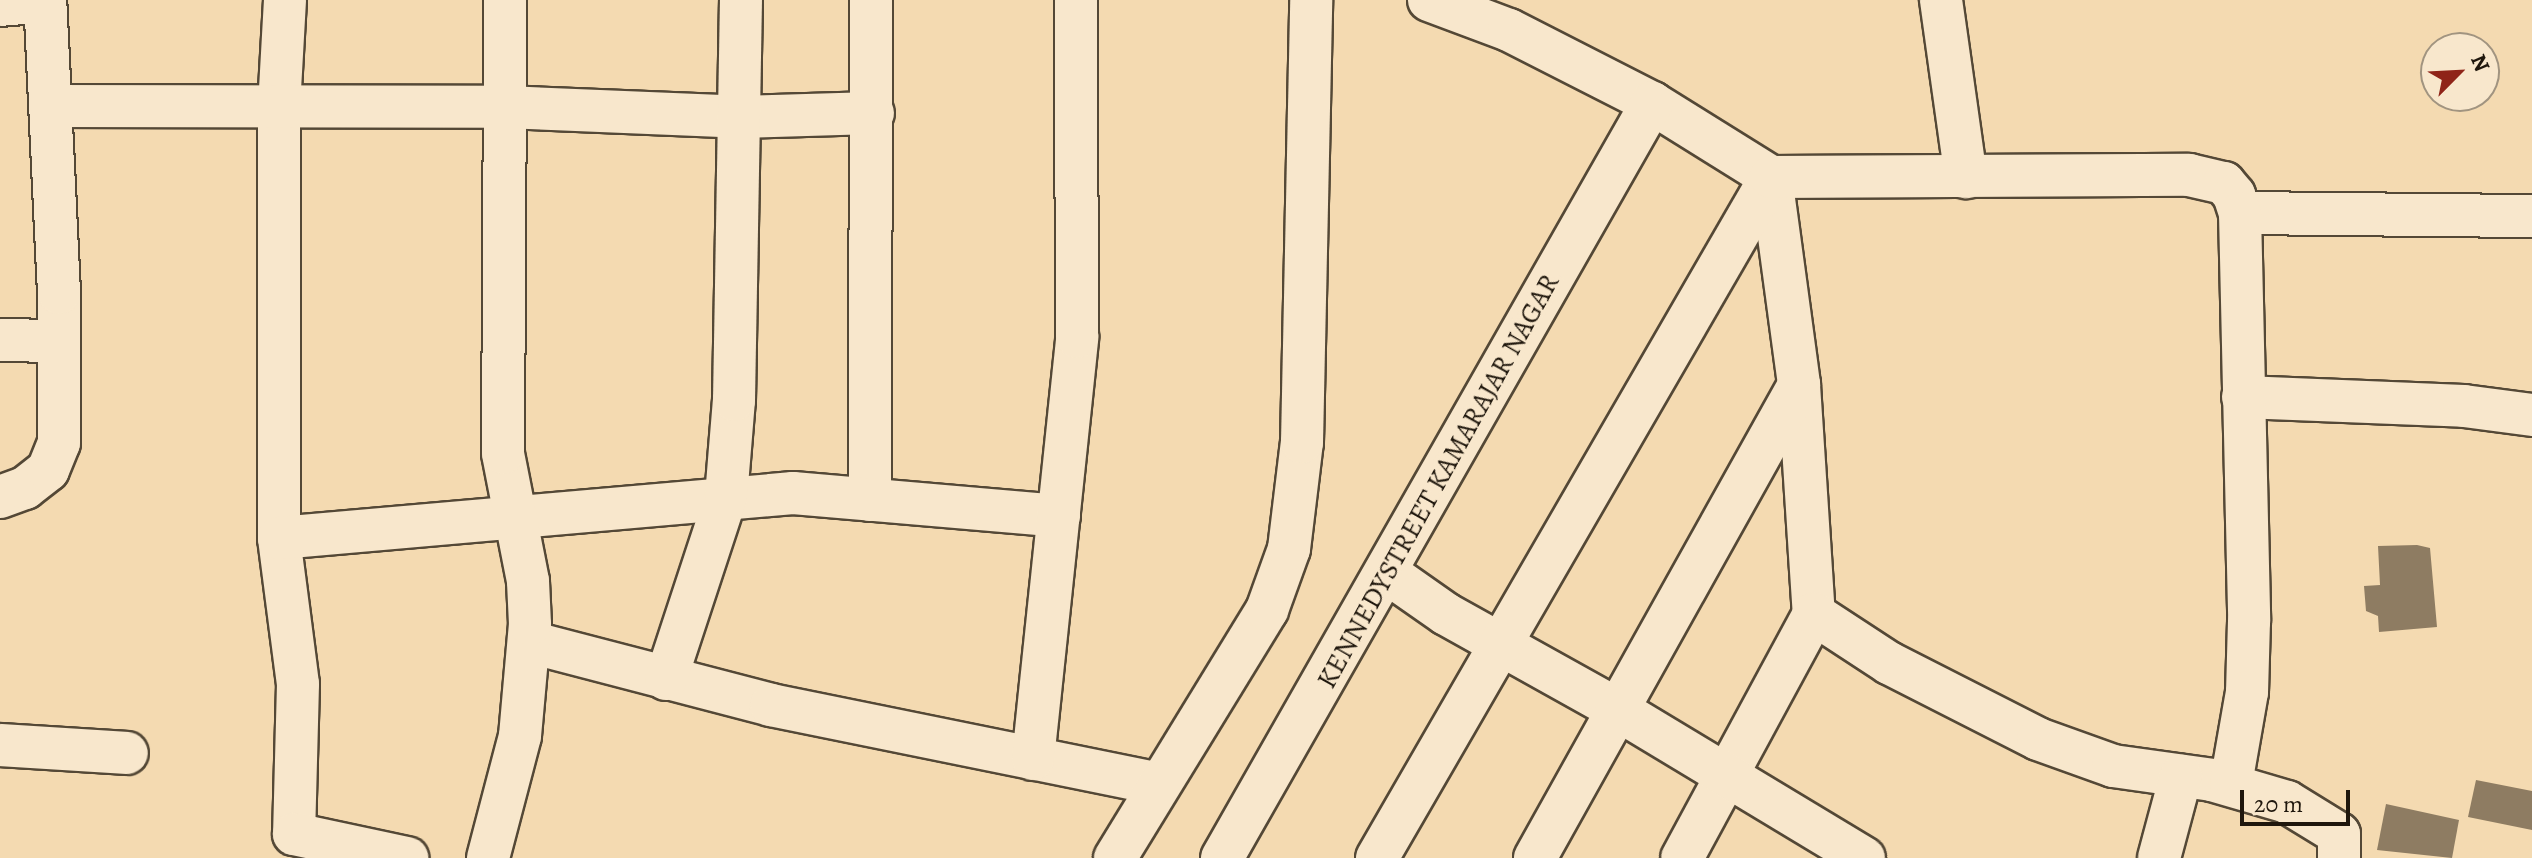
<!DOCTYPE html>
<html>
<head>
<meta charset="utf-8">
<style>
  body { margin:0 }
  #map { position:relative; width:2532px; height:858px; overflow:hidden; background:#f4dab1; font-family:Alegreya,serif }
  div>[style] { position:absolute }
  .building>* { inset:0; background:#8e7c62 }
  .roads { filter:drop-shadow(2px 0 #544836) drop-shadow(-2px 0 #544836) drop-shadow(0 2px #544836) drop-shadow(0 -2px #544836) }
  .minor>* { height:42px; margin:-21px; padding:0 21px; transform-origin:21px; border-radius:21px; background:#f8e7cc }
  span { translate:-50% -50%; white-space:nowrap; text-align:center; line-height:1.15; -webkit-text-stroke:8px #f8e7cc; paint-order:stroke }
  .street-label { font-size:28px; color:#1f170d }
  .north { position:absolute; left:2420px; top:32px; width:80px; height:80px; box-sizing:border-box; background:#f8e7cc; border:2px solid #a19480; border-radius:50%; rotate:66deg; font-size:22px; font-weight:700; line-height:32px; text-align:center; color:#1f170d }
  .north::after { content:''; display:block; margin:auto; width:28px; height:36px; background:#8f2418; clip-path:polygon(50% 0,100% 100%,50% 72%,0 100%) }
  .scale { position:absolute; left:2240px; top:790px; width:110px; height:36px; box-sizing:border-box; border:4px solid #1f170d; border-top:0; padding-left:10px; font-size:24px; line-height:28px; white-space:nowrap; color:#1f170d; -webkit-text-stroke:6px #f8e7cc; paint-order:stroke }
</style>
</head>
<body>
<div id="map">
  <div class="building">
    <div style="clip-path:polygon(2417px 545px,2430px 548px,2437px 627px,2379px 632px,2378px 616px,2366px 611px,2364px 586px,2380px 585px,2378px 546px)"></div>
    <div style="clip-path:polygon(2476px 780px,2532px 791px,2532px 830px,2468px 817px)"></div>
    <div style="clip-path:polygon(2386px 804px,2459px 820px,2452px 858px,2377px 850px)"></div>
  </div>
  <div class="roads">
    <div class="minor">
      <div style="left:285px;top:0;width:108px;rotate:93.2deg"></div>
      <div style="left:279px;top:108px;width:430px;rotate:90deg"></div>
      <div style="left:279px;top:538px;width:147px;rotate:82.6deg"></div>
      <div style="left:298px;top:684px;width:150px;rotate:91.5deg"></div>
      <div style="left:294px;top:834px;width:116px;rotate:12deg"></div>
      <div style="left:1429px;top:0;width:85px;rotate:20.6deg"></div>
      <div style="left:1509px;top:30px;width:161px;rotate:27deg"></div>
      <div style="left:1652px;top:103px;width:140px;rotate:31.9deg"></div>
      <div style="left:1771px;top:177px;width:210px;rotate:82.3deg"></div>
      <div style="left:1799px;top:385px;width:229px;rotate:86.3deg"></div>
      <div style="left:1814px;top:614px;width:277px;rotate:118.4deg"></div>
      <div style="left:1941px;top:0;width:179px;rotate:82deg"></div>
      <div style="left:0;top:5px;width:45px;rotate:-5.1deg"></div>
      <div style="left:51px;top:106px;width:454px;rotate:0.1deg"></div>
      <div style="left:505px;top:107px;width:235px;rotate:2.4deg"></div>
      <div style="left:740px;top:117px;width:133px;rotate:-1.7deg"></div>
      <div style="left:2240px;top:213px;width:292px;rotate:0.6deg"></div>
      <div style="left:0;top:340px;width:59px;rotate:1deg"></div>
      <div style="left:2243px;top:397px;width:221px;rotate:2.3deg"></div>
      <div style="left:2464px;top:406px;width:69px;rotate:7.5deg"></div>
      <div style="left:0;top:497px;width:27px;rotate:-20deg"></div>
      <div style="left:25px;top:488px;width:29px;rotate:-38deg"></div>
      <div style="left:48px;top:470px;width:29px;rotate:-68deg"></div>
      <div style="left:59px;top:443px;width:150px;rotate:-90deg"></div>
      <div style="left:59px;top:293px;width:293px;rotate:-92.7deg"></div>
      <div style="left:870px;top:500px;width:500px;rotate:-89.89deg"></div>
      <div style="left:279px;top:538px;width:516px;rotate:-5deg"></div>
      <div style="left:793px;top:493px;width:267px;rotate:4.9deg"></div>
      <div style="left:1386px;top:572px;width:73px;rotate:35deg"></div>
      <div style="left:1446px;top:614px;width:199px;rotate:29.1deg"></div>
      <div style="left:1620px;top:711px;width:285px;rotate:31.1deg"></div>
      <div style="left:1814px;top:614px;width:90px;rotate:33.2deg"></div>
      <div style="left:1889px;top:663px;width:167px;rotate:27deg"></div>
      <div style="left:2038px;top:739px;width:80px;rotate:19.8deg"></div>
      <div style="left:2113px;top:766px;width:100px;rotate:8deg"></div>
      <div style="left:2212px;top:780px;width:78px;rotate:16.3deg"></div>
      <div style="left:2287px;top:802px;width:61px;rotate:31.6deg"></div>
      <div style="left:2339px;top:834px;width:24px;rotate:90deg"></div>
      <div style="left:530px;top:642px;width:249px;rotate:14.6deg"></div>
      <div style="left:771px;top:705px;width:395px;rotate:11.5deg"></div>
      <div style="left:666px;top:679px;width:192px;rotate:-71.8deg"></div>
      <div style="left:726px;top:497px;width:97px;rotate:-85.3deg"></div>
      <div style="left:734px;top:400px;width:400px;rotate:-89deg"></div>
      <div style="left:0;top:745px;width:127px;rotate:3.6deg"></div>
      <div style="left:1033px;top:759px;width:424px;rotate:-84deg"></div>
      <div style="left:1077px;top:337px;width:337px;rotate:-90.2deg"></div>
      <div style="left:488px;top:858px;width:126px;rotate:-75.3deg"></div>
      <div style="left:520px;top:736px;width:112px;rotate:-84.9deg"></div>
      <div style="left:530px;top:624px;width:43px;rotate:-92.7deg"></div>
      <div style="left:528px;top:581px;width:130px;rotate:-101.1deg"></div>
      <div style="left:503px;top:453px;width:453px;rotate:-89.7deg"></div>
      <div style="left:1115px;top:858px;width:291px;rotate:-58.5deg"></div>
      <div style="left:1267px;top:610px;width:65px;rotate:-70.2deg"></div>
      <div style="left:1289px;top:549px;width:108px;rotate:-83.1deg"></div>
      <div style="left:1302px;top:442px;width:442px;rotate:-88.8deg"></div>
      <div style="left:1222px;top:858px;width:869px;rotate:-60.34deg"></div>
      <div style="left:1377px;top:858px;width:787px;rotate:-59.95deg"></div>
      <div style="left:1771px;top:177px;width:418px;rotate:-0.3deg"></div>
      <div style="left:2189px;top:175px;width:36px;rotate:13deg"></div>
      <div style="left:2224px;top:183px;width:16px;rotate:50deg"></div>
      <div style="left:2234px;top:195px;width:19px;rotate:72deg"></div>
      <div style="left:2240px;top:213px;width:408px;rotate:88.7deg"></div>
      <div style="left:2249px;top:621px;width:71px;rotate:91.6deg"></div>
      <div style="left:2247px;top:692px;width:93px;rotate:99.9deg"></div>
      <div style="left:1535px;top:858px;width:542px;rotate:-60.83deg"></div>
      <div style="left:2159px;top:858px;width:85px;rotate:-75deg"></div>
    </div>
  </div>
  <div class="street-label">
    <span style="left:1438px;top:481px;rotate:-61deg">KENNEDYSTREET KAMARAJAR NAGAR</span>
  </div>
  <div class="north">N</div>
  <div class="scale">20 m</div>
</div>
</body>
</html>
